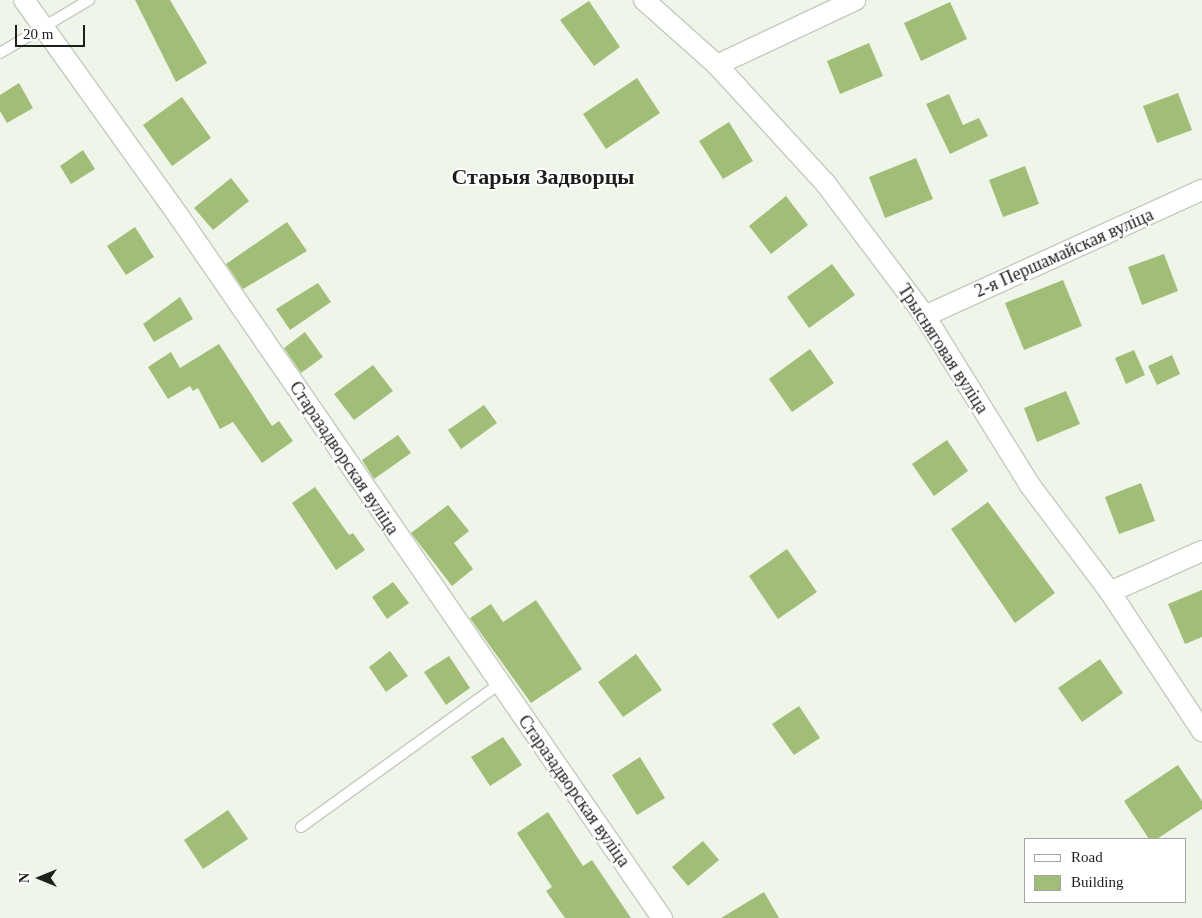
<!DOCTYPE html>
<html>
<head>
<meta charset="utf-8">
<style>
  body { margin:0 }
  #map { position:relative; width:1202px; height:918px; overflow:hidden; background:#eff5e8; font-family:Georgia,serif }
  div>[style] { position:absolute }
  .building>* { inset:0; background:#a1be79 }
  .roads { filter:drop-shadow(1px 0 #c5cbbf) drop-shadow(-1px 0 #c5cbbf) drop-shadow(0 1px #c5cbbf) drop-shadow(0 -1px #c5cbbf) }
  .service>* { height:10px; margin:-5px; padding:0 5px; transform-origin:5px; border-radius:5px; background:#fff }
  .minor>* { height:20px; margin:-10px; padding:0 10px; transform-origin:10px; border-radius:10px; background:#fff }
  span { translate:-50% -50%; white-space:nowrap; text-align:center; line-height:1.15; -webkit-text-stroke:4px #fff; paint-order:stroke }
  .street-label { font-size:18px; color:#1d1f1b }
  .district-label { font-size:22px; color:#1d1f1b; font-weight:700 }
  .legend { position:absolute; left:1024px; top:838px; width:162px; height:65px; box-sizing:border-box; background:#fff; border:1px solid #a5a5a4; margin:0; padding:6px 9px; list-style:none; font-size:15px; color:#1d1f1b }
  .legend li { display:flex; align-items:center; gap:10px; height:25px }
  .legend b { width:25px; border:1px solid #a5a5a4 }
  .north { position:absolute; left:15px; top:853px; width:50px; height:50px; -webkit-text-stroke:4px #fff; paint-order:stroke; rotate:270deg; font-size:14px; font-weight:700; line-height:20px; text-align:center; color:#1d1f1b }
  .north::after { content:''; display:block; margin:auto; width:18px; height:22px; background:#1d1f1b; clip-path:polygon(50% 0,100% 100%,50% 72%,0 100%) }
  .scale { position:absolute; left:15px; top:25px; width:70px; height:22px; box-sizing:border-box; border:2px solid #1d1f1b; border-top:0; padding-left:6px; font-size:15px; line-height:18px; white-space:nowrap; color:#1d1f1b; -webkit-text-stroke:4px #fff; paint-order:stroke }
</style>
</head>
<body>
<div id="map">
  <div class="building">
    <div style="clip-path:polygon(135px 0,170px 0,207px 63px,176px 82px)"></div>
    <div style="clip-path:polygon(589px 1px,620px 47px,594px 66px,560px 20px)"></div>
    <div style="clip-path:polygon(950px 2px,967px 39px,921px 61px,904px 23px)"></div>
    <div style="clip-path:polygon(869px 43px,883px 76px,840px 94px,827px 61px)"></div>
    <div style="clip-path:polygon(637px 78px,660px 113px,606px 149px,583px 114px)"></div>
    <div style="clip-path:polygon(19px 83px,33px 108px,7px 123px,0 111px,0 95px)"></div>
    <div style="clip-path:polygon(1178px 93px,1192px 130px,1157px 143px,1143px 106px)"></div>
    <div style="clip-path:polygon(949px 94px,963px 125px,979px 118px,988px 136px,950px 154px,926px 104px)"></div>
    <div style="clip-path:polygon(182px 97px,211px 138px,172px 166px,143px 125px)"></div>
    <div style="clip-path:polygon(729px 122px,753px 161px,723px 179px,699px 141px)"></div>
    <div style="clip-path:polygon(83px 150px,95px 169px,71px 184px,60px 166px)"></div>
    <div style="clip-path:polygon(916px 158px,933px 199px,885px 218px,869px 177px)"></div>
    <div style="clip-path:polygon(1025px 166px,1039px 204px,1003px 217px,989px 180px)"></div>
    <div style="clip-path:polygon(231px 178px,249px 201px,213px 230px,194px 208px)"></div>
    <div style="clip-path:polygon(786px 196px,808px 225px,771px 254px,749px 226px)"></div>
    <div style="clip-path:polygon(287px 222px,307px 251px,243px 289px,226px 264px)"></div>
    <div style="clip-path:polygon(135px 227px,154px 257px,126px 275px,107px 246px)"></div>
    <div style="clip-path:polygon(1164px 254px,1178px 291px,1142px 305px,1128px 267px)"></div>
    <div style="clip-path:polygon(832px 264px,855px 295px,809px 328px,787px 297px)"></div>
    <div style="clip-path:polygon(1063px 280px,1082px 326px,1024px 350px,1005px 303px)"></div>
    <div style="clip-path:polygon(318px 283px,331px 302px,290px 330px,276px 309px)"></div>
    <div style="clip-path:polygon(180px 297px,193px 319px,154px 342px,143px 324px)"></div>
    <div style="clip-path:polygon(305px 332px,323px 357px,301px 373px,284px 348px)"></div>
    <div style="clip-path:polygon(219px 344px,272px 426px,279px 421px,293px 441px,262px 463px,233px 422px,220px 429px,198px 388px,193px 391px,190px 386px,168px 399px,148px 367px,171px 352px,180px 368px)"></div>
    <div style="clip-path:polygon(810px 349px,834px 383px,792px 412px,769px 379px)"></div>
    <div style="clip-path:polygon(1134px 350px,1145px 375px,1126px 384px,1115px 358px)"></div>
    <div style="clip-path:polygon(1172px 355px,1180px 374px,1157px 385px,1148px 366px)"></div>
    <div style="clip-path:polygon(373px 365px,393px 391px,354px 420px,334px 394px)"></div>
    <div style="clip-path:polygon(1066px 391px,1080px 424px,1037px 442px,1024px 408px)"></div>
    <div style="clip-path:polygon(484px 405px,497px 423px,461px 449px,448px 430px)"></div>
    <div style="clip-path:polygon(398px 435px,411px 453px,374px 479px,362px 460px)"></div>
    <div style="clip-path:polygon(947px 440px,968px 471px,934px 496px,912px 464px)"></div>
    <div style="clip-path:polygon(1141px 483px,1155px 521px,1119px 534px,1105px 497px)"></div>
    <div style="clip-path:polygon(315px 487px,349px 535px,353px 533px,365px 550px,336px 570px,292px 503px)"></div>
    <div style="clip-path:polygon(988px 502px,1055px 593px,1015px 623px,951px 529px)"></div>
    <div style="clip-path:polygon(448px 505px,469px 531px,454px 543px,473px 569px,452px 586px,411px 533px)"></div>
    <div style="clip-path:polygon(787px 549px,817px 592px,778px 619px,749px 576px)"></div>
    <div style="clip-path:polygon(393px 582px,409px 603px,387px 619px,372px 597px)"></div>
    <div style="clip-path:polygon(1202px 590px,1202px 637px,1185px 644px,1168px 604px)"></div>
    <div style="clip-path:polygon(536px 600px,582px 669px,531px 703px,470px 618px,491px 604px,503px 622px)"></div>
    <div style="clip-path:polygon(390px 651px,408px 676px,386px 692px,369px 667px)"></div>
    <div style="clip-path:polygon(636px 654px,662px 690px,623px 717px,598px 682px)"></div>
    <div style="clip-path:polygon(449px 656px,470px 688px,446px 705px,424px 672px)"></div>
    <div style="clip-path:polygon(1100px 659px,1123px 693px,1082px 722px,1058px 688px)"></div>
    <div style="clip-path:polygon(799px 706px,820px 738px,794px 755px,772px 724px)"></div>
    <div style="clip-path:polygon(503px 737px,522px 765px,490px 786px,471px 757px)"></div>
    <div style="clip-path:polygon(640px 757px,665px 798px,637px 815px,612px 775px)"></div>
    <div style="clip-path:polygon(1178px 765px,1202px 801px,1202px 809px,1157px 839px,1149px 839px,1124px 801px)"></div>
    <div style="clip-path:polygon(228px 810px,248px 839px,203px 869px,184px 840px)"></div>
    <div style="clip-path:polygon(548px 812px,583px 866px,592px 860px,631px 918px,565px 918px,546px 891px,552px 887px,517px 833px)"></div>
    <div style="clip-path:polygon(703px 841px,719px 860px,688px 886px,672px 867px)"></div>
    <div style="clip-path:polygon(764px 892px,779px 918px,721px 918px)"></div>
  </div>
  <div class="roads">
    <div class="service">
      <div style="left:0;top:53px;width:104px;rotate:-30.8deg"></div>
      <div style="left:301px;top:827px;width:244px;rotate:-35.8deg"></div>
    </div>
    <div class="minor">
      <div style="left:24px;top:0;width:268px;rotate:54.4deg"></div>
      <div style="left:180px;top:218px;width:850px;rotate:55.45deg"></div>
      <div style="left:644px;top:0;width:98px;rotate:41.7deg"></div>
      <div style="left:717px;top:65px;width:161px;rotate:47.5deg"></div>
      <div style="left:826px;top:184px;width:165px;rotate:53.1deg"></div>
      <div style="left:925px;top:316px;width:198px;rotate:58.2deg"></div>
      <div style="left:1029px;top:484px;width:135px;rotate:53.1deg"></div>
      <div style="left:1110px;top:592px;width:167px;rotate:56.5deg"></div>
      <div style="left:717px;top:65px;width:153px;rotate:-25.2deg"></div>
      <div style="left:925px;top:316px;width:304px;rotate:-24.5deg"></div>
      <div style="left:1110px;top:592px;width:101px;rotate:-24deg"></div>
    </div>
  </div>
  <div class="street-label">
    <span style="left:1064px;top:253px;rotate:-24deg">2-я Першамайская вуліца</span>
    <span style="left:943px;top:349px;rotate:57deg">Трысняговая вуліца</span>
    <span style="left:344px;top:458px;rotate:56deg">Старазадворская вуліца</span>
    <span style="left:574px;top:791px;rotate:55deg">Старазадворская вуліца</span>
  </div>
  <div class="district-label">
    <span style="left:543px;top:177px">Старыя Задворцы</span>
  </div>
  <ul class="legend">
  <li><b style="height:6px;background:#fff"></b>Road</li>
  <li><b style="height:14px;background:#a1be79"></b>Building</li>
  </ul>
  <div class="north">N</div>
  <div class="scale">20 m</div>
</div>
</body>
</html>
